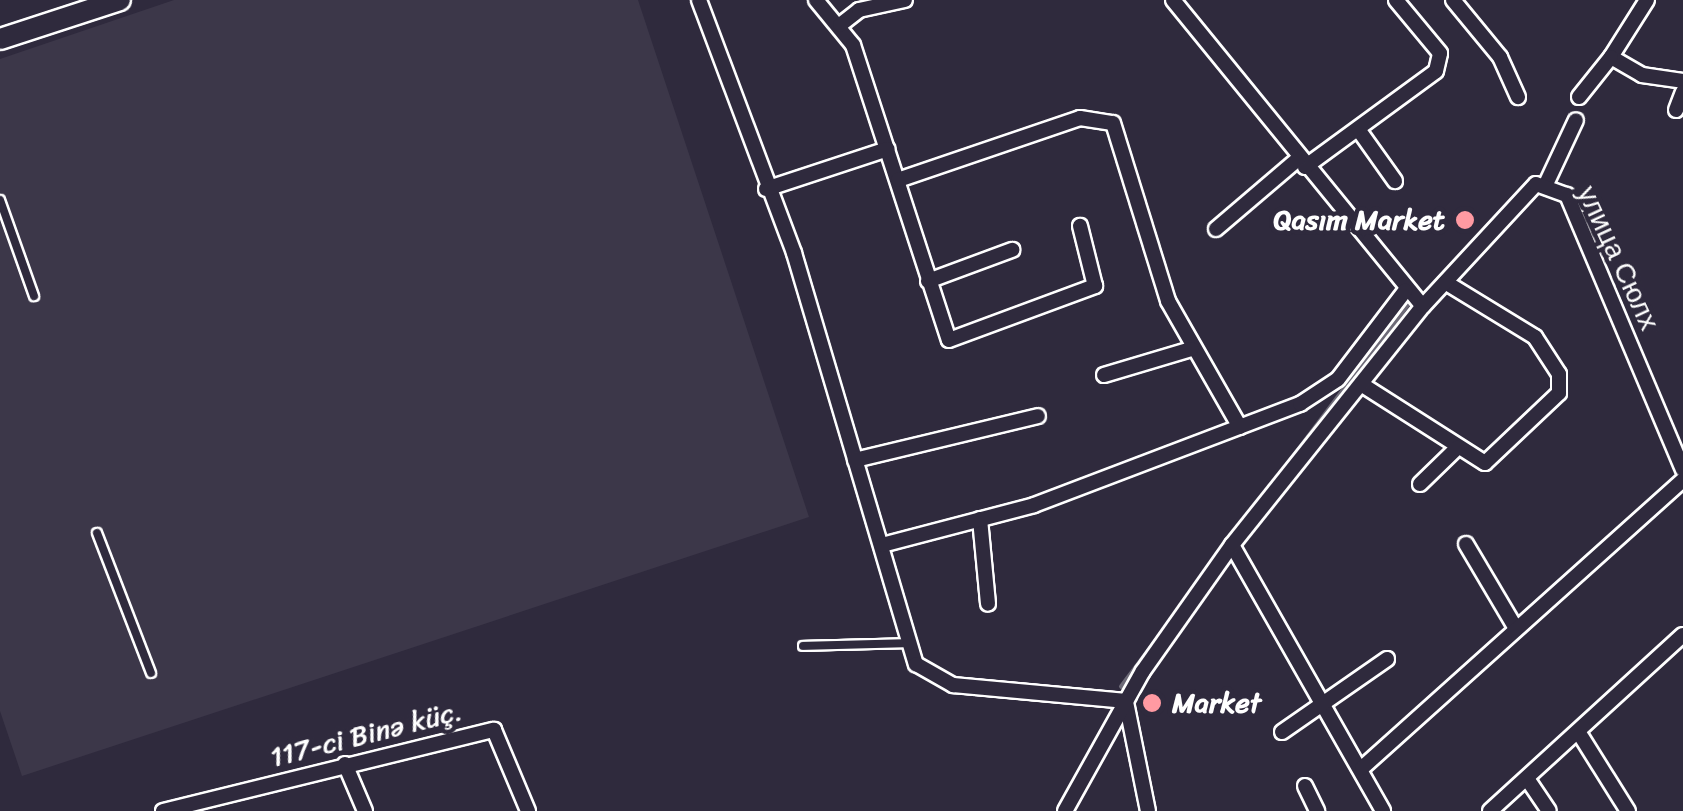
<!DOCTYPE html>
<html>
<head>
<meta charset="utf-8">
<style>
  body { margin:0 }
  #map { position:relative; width:1683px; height:811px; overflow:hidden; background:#2f2a3d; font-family:Sriracha,sans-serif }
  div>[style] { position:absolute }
  .built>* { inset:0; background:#3c3749 }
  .stream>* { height:5px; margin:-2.5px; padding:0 2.5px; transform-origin:2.5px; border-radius:2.5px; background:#6d6a77 }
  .roads { filter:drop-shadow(2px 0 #fff) drop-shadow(-2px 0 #fff) drop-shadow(0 2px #fff) drop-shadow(0 -2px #fff) }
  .lane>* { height:8px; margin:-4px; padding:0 4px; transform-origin:4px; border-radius:4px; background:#2f2a3d }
  .street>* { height:14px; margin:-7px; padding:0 7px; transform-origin:7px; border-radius:7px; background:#2f2a3d }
  .secondary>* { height:20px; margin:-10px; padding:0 10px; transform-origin:10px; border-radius:10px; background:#2f2a3d }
  .dots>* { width:28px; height:28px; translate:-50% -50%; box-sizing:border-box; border:5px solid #2f2a3d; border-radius:50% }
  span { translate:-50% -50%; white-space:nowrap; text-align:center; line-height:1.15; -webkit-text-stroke:9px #2f2a3d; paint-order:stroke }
  .poi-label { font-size:28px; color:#fff; font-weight:700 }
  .right { translate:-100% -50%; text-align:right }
  .left { translate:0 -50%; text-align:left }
  .street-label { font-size:28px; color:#fff }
</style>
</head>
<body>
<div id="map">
  <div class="built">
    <div style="clip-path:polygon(174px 0,638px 0,809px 517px,22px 776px,0 711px,0 59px)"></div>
  </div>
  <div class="stream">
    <div style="left:1272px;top:484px;width:225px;rotate:-53.1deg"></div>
    <div style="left:1121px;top:686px;width:91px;rotate:-53deg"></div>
  </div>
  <div class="roads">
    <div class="lane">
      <div style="left:0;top:200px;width:102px;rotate:70.5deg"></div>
      <div style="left:97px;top:533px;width:150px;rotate:68.9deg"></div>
      <div style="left:803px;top:646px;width:106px;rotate:-1.6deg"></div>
    </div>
    <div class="street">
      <div style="left:699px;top:0;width:270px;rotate:69.4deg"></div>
      <div style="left:794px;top:253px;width:429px;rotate:73.5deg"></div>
      <div style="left:916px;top:664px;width:43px;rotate:29.6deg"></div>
      <div style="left:953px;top:685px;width:174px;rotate:5.3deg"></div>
      <div style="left:816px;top:0;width:58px;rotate:50.6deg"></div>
      <div style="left:853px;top:45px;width:310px;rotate:72deg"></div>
      <div style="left:949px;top:340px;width:156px;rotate:-20.3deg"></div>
      <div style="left:1095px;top:286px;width:62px;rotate:-104deg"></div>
      <div style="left:1173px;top:0;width:395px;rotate:50.8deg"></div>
      <div style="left:1453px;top:0;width:74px;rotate:50.5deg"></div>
      <div style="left:1500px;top:57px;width:44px;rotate:65.8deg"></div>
      <div style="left:1647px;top:0;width:67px;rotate:122.3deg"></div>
      <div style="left:1611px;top:57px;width:36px;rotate:30deg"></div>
      <div style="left:1642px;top:75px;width:41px;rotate:8.3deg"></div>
      <div style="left:840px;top:25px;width:24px;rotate:-38deg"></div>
      <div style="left:859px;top:10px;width:47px;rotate:-12.3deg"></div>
      <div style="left:1579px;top:97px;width:51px;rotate:-51.3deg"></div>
      <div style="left:1676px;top:110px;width:19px;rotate:-69deg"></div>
      <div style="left:1358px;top:129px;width:64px;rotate:54.6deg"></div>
      <div style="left:1305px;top:167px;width:162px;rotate:-36.2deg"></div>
      <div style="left:1436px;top:71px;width:18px;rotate:-77deg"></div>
      <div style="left:1440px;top:53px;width:69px;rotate:-129.7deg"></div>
      <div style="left:898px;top:180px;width:192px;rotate:-18.8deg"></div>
      <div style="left:1080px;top:118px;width:33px;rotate:9deg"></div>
      <div style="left:1113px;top:123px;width:186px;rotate:72.8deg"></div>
      <div style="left:1168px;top:301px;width:145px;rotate:60.3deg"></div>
      <div style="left:1547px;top:182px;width:68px;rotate:-64.9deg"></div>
      <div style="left:766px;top:189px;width:128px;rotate:-18.2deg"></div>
      <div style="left:1216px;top:229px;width:108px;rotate:-40.5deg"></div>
      <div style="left:928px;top:281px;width:90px;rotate:-20.3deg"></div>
      <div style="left:1104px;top:375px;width:91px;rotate:-16.6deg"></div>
      <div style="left:1361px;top:384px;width:147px;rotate:32.5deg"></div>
      <div style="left:1485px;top:463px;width:102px;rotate:-43.4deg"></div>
      <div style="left:1559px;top:393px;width:19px;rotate:-90deg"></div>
      <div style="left:1559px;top:374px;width:44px;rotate:-123deg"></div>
      <div style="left:1535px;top:337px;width:105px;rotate:-148.6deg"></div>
      <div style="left:855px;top:460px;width:188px;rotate:-13.5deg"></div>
      <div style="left:1420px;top:484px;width:52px;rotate:-44.2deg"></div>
      <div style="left:980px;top:519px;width:85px;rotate:84.6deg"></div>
      <div style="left:1466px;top:544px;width:96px;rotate:59.4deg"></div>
      <div style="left:882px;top:545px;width:157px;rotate:-14.7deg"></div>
      <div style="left:1034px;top:505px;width:285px;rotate:-20.8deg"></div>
      <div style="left:1300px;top:404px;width:45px;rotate:-33.3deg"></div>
      <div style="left:1338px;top:379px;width:111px;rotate:-52.7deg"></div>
      <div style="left:1232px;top:545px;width:306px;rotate:60.4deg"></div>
      <div style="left:1126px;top:702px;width:111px;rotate:78.6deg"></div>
      <div style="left:1282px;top:732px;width:128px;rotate:-34.8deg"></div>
      <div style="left:1579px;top:733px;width:92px;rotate:57.9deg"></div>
      <div style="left:345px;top:764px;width:51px;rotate:66.9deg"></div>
      <div style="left:1362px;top:768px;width:431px;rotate:-41.9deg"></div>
      <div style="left:1528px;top:780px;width:37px;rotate:56deg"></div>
      <div style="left:1305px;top:786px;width:28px;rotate:64deg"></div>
      <div style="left:163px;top:811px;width:341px;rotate:-13.8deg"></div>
      <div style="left:494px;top:730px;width:88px;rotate:67.2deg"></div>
      <div style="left:1065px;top:811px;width:160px;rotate:-60.9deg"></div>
      <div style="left:1143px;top:671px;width:154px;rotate:-54.8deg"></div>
      <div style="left:1232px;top:545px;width:306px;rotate:-51.4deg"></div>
      <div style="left:1423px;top:306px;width:166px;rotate:-47.2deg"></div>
      <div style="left:1536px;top:184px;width:33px;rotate:20deg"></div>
      <div style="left:1567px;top:195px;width:298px;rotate:67.1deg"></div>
      <div style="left:1490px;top:811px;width:261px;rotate:-42.4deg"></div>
    </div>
    <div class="secondary">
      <div style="left:0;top:39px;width:126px;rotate:-18deg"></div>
    </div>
  </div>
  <div class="dots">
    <div style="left:1465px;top:220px;background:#ff9aa2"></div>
    <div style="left:1152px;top:703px;background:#ff9aa2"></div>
  </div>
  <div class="poi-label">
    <span class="right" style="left:1445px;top:220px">Qasım Market</span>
    <span class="left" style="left:1172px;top:703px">Market</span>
  </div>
  <div class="street-label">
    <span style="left:1618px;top:258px;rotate:65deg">улица Сюлх</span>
    <span style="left:366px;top:734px;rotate:-14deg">117-ci Binə küç.</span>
  </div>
</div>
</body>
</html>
